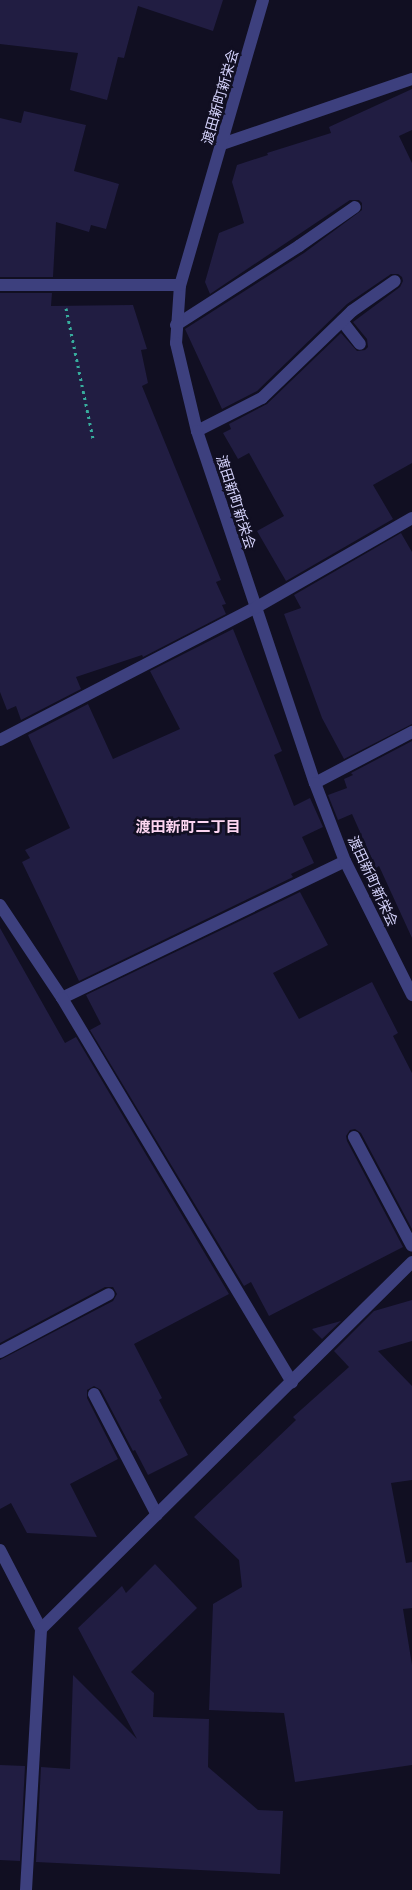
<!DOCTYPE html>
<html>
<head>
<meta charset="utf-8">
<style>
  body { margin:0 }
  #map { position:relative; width:412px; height:1890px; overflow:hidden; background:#110f22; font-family:"Asap Condensed","Noto Sans JP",sans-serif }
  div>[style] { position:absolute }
  .building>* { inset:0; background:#211d42 }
  .path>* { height:3px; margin-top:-1.5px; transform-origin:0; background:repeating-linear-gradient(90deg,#37ad9d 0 2.5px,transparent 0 6.5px) }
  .lane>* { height:12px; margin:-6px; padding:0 6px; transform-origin:6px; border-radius:6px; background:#3d407e }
  .street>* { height:12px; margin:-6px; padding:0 6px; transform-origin:6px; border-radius:6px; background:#3d407e }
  span { translate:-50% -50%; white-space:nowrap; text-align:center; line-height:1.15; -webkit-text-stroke:5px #110f22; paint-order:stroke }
  .street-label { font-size:14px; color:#d5d3fc }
  .neighbourhood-label { font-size:15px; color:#fcd5f1; font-weight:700 }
</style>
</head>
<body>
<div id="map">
  <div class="building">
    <div style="clip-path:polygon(0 0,223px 0,213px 31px,138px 6px,124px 58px,118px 57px,107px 100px,70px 90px,78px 53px,0 44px)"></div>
    <div style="clip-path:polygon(412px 89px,412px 130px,399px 136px,412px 163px,412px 463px,373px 485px,393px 519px,286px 581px,257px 531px,284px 516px,249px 453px,238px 459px,223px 433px,231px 429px,229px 424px,267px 404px,341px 333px,357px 351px,365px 350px,368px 347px,367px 339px,353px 322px,400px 287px,403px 281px,402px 277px,398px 274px,391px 274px,347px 304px,257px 391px,222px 409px,185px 329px,304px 253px,362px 210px,362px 203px,359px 200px,350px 200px,210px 294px,205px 282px,219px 233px,244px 223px,232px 182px,237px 165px,268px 155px,267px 153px,331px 133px,329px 127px)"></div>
    <div style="clip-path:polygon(24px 111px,86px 125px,74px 171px,119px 184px,106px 229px,91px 225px,89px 232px,56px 222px,53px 277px,0 277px,0 118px,21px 123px)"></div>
    <div style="clip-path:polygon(0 293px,52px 293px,51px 306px,133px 305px,147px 349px,141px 350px,148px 383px,142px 386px,221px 580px,216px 582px,226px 604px,222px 605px,226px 614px,143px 657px,142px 655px,76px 677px,81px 689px,21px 720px,16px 706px,7px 710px,0 692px)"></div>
    <div style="clip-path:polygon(401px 533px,412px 552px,412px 724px,344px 759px,322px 718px,284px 614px,301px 608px,294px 595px)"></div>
    <div style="clip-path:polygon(233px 629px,282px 751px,274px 755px,294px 806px,310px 798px,323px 827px,302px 837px,314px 863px,291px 874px,293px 877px,79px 981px,22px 862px,30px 858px,25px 850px,70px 828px,28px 735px,88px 704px,113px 759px,180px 729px,150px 671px)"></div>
    <div style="clip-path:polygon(412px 741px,412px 938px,379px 866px,376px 868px,352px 814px,338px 820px,328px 795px,347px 788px,344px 779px,353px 775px,351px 773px)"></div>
    <div style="clip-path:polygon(300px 892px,328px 945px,273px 973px,299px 1019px,372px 982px,398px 1033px,393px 1036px,412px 1073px,412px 1229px,361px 1133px,355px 1129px,350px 1130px,346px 1136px,347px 1141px,403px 1247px,269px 1316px,251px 1282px,244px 1286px,90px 1030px,101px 1024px,86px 995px)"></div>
    <div style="clip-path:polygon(0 928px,65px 1043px,76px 1037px,229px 1294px,134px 1344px,162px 1398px,159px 1400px,188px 1455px,148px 1475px,135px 1450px,133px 1451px,101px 1390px,94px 1386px,87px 1390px,87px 1398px,118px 1459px,70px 1484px,97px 1537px,27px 1533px,11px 1503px,0 1509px,0 1360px,113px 1301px,117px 1294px,113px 1287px,105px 1287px,0 1343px)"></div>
    <div style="clip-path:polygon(412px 1300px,412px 1341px,378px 1351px,412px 1386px,412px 1480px,391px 1483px,406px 1563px,412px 1562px,412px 1608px,403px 1609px,412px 1665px,412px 1765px,295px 1782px,284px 1713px,209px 1710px,213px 1604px,242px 1587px,239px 1560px,194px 1517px,296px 1420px,293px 1417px,349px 1367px,334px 1351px,374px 1311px)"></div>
    <div style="clip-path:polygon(341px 1321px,322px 1339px,312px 1329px)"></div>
    <div style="clip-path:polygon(155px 1564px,197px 1608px,131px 1672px,154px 1693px,153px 1717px,209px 1719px,208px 1767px,258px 1810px,283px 1811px,280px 1874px,36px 1862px,41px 1767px,70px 1769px,73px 1675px,137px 1739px,78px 1628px,122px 1586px,126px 1593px)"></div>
    <div style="clip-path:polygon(0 1765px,25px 1766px,20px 1861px,0 1860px)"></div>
  </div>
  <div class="path">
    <div style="left:66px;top:308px;width:133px;rotate:78.3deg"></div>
  </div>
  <div class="lane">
    <div style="left:222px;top:144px;width:201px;rotate:-18.9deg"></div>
    <div style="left:342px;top:321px;width:29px;rotate:52deg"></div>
    <div style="left:176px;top:325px;width:146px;rotate:-32.7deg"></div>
    <div style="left:299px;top:246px;width:68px;rotate:-34.9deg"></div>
    <div style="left:197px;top:431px;width:73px;rotate:-26.9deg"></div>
    <div style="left:262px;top:398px;width:125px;rotate:-44deg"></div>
    <div style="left:352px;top:311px;width:52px;rotate:-34.9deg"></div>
    <div style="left:315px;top:783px;width:110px;rotate:-27.7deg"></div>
    <div style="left:62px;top:998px;width:314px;rotate:-25.8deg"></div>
    <div style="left:354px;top:1137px;width:123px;rotate:62deg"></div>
    <div style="left:0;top:1352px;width:123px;rotate:-28deg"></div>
    <div style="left:94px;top:1394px;width:136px;rotate:62.5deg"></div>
  </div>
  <div class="street">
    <div style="left:263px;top:0;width:297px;rotate:106.2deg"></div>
    <div style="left:180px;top:285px;width:58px;rotate:93.9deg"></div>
    <div style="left:176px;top:343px;width:90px;rotate:76.6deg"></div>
    <div style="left:197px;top:431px;width:371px;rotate:71.5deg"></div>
    <div style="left:315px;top:783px;width:84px;rotate:69deg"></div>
    <div style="left:345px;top:861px;width:150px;rotate:63.4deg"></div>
    <div style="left:0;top:285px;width:180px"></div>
    <div style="left:0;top:740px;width:287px;rotate:-27.4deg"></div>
    <div style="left:255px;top:608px;width:181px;rotate:-29.8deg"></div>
    <div style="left:0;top:905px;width:112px;rotate:56.3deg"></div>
    <div style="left:62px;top:998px;width:448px;rotate:59.1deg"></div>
    <div style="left:0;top:1550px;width:89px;rotate:62.6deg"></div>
    <div style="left:26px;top:1890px;width:261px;rotate:-86.7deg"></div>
    <div style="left:41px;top:1629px;width:522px;rotate:-44.69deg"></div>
  </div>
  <div class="street-label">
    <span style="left:220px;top:97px;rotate:-74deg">渡田新町新栄会</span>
    <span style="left:236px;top:502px;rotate:72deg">渡田新町新栄会</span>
    <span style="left:373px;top:881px;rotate:65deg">渡田新町新栄会</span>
  </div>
  <div class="neighbourhood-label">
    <span style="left:188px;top:827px">渡田新町二丁目</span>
  </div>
</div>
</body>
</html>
